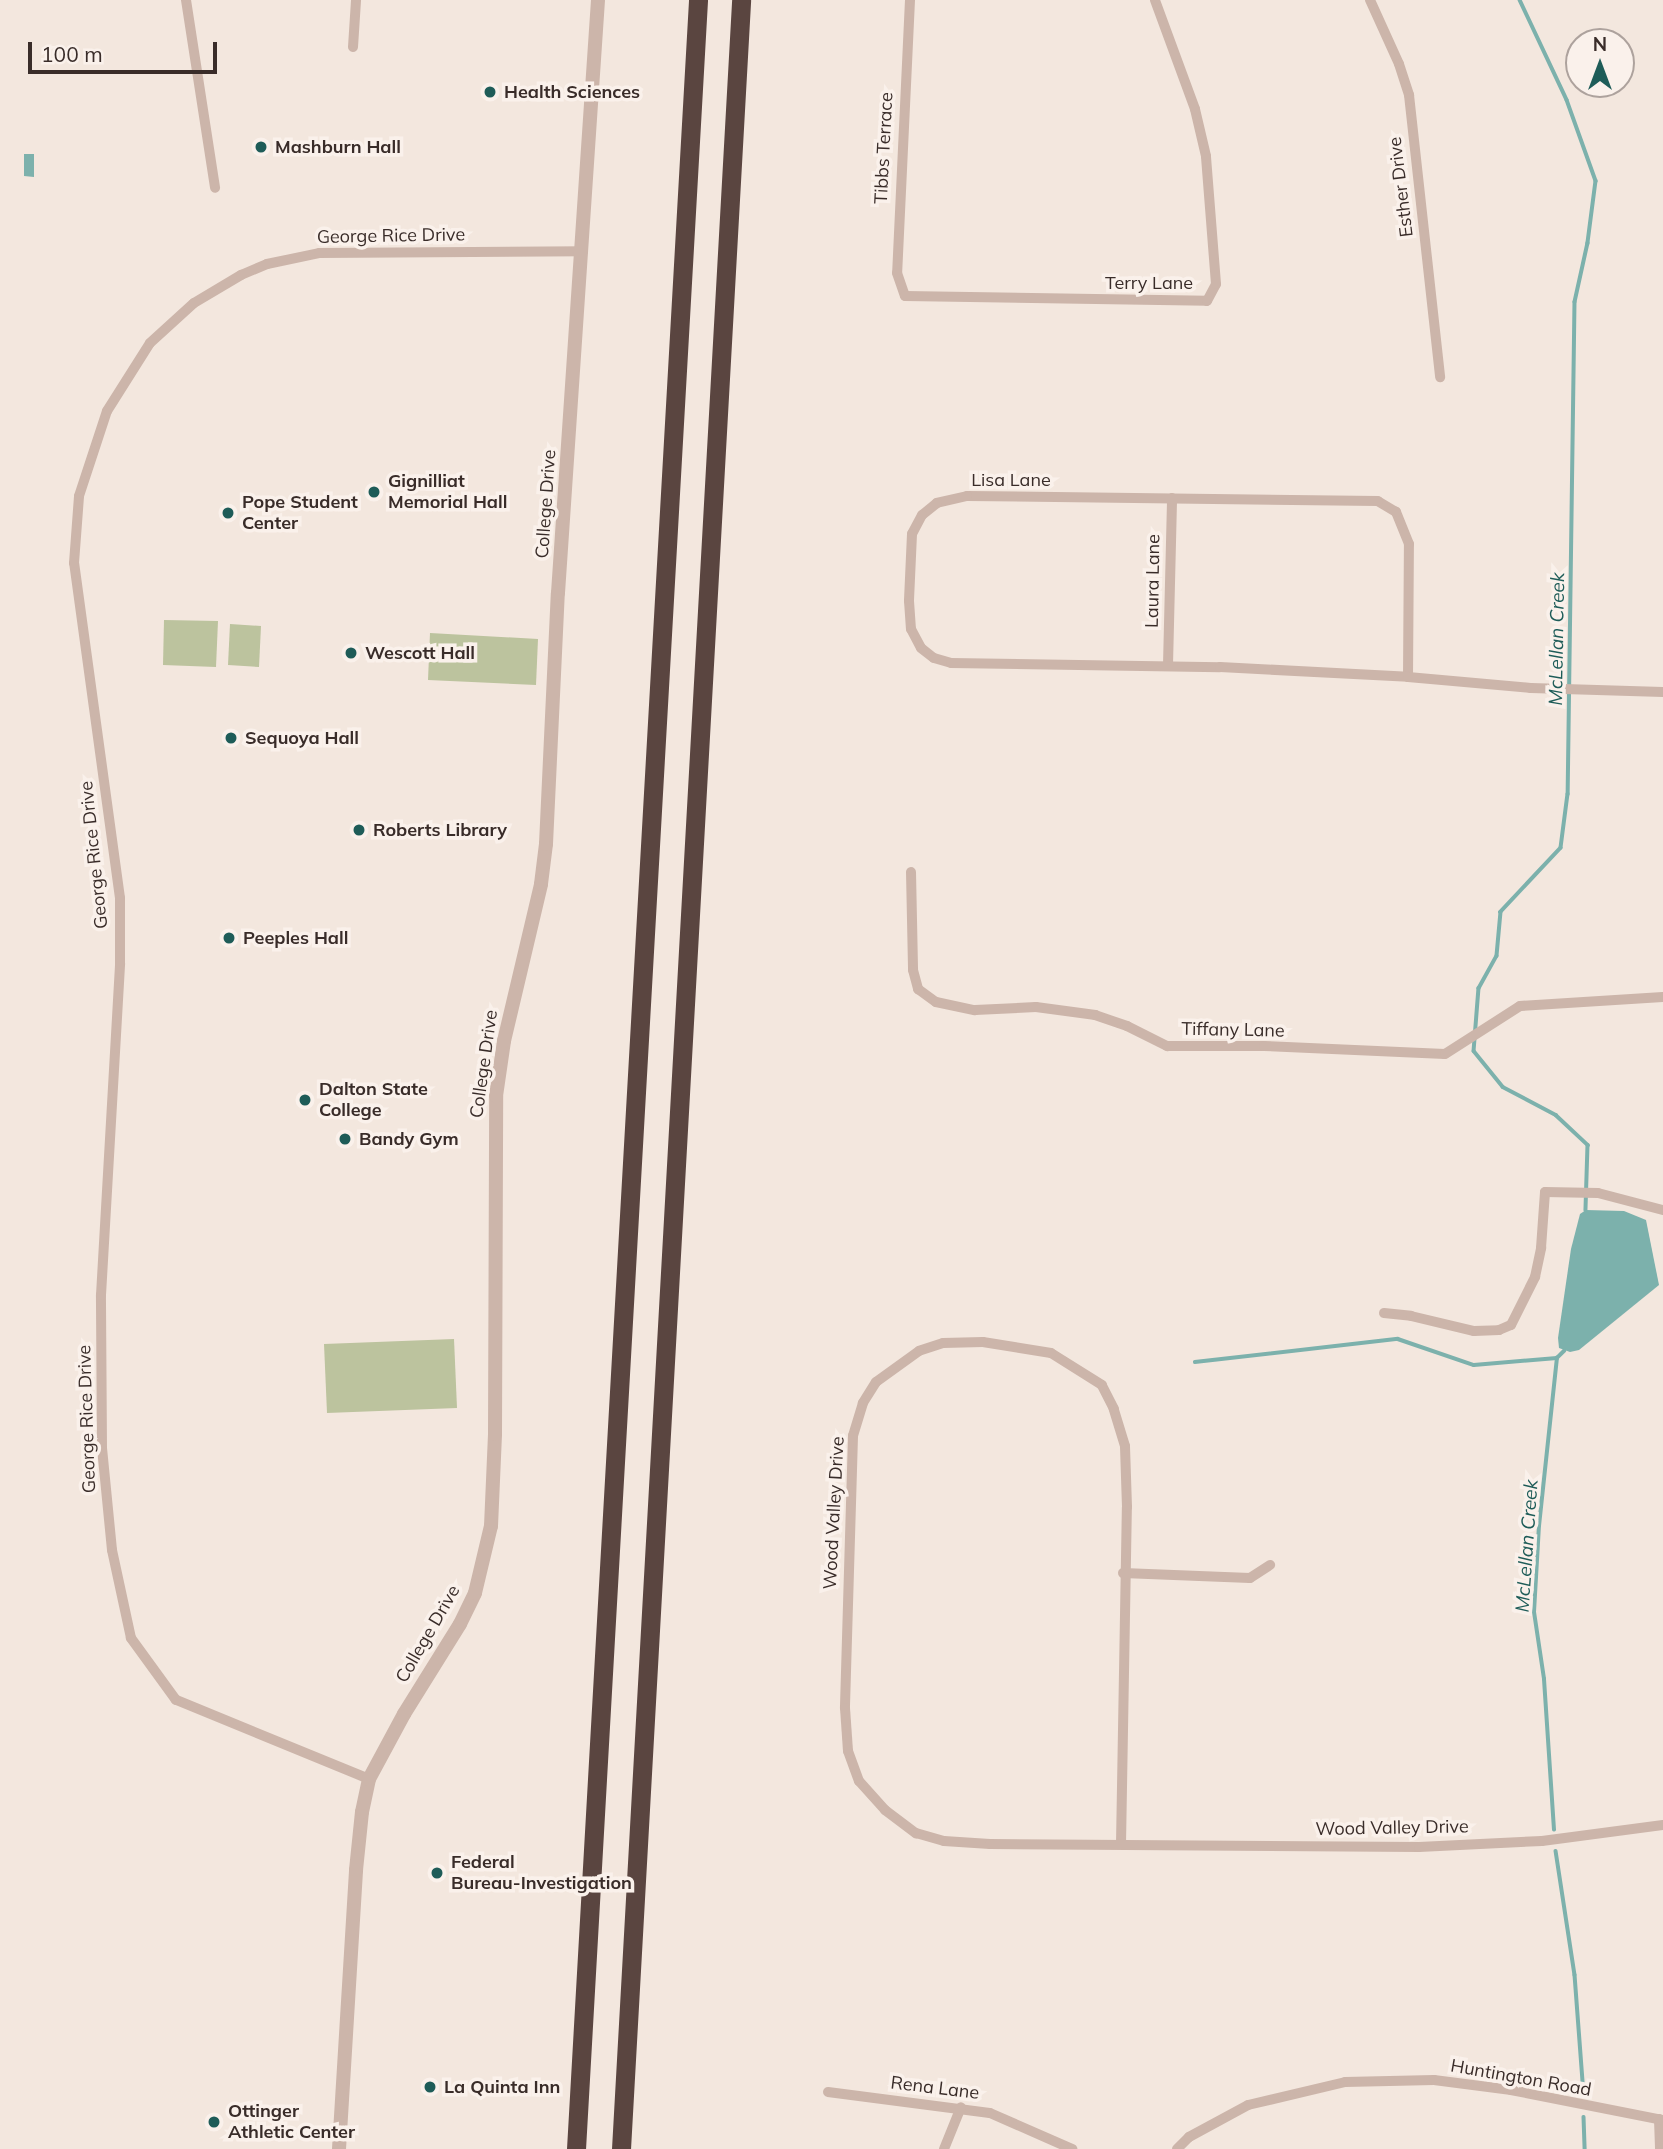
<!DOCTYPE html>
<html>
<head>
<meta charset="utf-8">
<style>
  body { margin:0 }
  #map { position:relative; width:1663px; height:2149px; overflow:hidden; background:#f3e7de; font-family:Mulish,sans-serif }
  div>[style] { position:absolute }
  .green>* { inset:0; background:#bcc39e }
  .water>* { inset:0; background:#7cb1ac }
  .stream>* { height:3.5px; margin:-1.75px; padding:0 1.75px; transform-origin:1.75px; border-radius:1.75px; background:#7cb1ac }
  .minor>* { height:10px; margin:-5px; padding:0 5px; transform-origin:5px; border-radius:5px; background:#ccb5aa }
  .tertiary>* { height:14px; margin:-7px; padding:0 7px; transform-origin:7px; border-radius:7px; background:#ccb5aa }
  .motorway>* { height:19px; margin:-9.5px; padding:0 9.5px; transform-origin:9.5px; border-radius:9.5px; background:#5a4540 }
  .dots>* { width:19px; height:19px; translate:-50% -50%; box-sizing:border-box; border:4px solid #faf1eb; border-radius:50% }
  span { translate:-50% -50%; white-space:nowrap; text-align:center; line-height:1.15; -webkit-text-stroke:7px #faf1eb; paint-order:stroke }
  .poi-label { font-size:18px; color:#392c29; font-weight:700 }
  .left { translate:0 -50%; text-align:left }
  .street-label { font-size:18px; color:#392c29 }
  .water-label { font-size:19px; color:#1e5c58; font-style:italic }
  .north { position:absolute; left:1565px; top:28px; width:70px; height:70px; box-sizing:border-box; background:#faf1eb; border:2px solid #ada29d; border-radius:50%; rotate:0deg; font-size:19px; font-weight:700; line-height:28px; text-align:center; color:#392c29 }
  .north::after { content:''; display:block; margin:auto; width:24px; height:32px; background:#1e5c58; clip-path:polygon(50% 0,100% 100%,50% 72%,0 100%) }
  .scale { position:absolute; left:28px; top:42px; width:189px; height:32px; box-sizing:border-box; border:4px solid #392c29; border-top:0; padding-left:9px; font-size:21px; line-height:24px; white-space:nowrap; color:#392c29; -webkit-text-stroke:5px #faf1eb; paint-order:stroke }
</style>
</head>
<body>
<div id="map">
  <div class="green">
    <div style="clip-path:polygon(164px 620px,218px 621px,216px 667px,163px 665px)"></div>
    <div style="clip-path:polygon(230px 624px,261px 626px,259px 667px,228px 665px)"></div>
    <div style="clip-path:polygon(430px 633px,538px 639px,536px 685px,428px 680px)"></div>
    <div style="clip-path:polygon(454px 1339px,457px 1408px,327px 1413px,324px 1344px)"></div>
  </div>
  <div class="water">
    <div style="clip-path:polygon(24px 154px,34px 154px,34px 177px,24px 176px)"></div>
    <div style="clip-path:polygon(1586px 1210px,1624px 1211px,1646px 1220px,1659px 1285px,1579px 1350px,1570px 1352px,1559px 1348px,1558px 1338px,1571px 1249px,1580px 1214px)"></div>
  </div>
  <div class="stream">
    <div style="left:1520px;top:0;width:110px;rotate:64.8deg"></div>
    <div style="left:1567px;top:100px;width:86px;rotate:70.3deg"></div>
    <div style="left:1596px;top:181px;width:63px;rotate:97.4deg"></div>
    <div style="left:1588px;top:243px;width:60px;rotate:102.4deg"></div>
    <div style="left:1575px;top:302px;width:492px;rotate:90.8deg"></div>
    <div style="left:1568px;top:794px;width:54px;rotate:97.4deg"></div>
    <div style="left:1561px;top:848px;width:88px;rotate:133.2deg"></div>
    <div style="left:1501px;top:912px;width:44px;rotate:95.2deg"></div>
    <div style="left:1497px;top:956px;width:37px;rotate:119deg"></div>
    <div style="left:1479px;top:988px;width:63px;rotate:94.5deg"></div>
    <div style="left:1474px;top:1051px;width:46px;rotate:51.1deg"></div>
    <div style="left:1503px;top:1087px;width:60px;rotate:27.8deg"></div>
    <div style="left:1556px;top:1115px;width:44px;rotate:43.2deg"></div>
    <div style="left:1588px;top:1145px;width:65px;rotate:91.8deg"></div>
    <div style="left:1195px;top:1362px;width:204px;rotate:-6.5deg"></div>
    <div style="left:1398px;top:1339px;width:80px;rotate:18.9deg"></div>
    <div style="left:1474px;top:1365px;width:83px;rotate:-4.8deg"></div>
    <div style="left:1554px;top:1830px;width:151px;rotate:-93.8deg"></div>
    <div style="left:1544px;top:1679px;width:68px;rotate:-98.5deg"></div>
    <div style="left:1534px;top:1612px;width:86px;rotate:-86.7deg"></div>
    <div style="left:1539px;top:1526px;width:169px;rotate:-83.9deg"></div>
    <div style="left:1557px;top:1358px;width:10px;rotate:-45deg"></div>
    <div style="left:1556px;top:1851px;width:125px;rotate:81.3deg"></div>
    <div style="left:1575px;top:1975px;width:121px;rotate:85.7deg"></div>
    <div style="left:1584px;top:2117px;width:32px;rotate:88deg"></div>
  </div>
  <div class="minor">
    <div style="left:186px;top:0;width:190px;rotate:81.2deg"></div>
    <div style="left:910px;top:0;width:273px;rotate:92.7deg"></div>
    <div style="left:897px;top:273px;width:24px;rotate:71deg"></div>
    <div style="left:905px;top:296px;width:302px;rotate:0.9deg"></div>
    <div style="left:1207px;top:301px;width:19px;rotate:-62deg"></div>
    <div style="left:1216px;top:284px;width:128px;rotate:-94.5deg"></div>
    <div style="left:1206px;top:156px;width:48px;rotate:-103.2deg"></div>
    <div style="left:1195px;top:109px;width:116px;rotate:-110.2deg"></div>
    <div style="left:1370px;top:0;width:70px;rotate:65.6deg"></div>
    <div style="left:1399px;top:64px;width:33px;rotate:72deg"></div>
    <div style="left:1409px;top:95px;width:284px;rotate:83.7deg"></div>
    <div style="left:353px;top:47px;width:47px;rotate:-86.3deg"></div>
    <div style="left:1168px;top:665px;width:167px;rotate:-88.6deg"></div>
    <div style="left:1408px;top:677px;width:133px;rotate:-89.6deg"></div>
    <div style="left:1409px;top:544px;width:35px;rotate:-112deg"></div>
    <div style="left:1396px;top:512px;width:21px;rotate:-149deg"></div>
    <div style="left:1378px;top:501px;width:411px;rotate:-179.3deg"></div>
    <div style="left:967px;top:496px;width:31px;rotate:167deg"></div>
    <div style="left:937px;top:503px;width:19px;rotate:141deg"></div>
    <div style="left:922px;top:515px;width:21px;rotate:118deg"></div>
    <div style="left:912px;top:534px;width:67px;rotate:92.6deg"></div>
    <div style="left:909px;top:601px;width:28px;rotate:86deg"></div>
    <div style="left:911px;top:629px;width:21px;rotate:62deg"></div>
    <div style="left:921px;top:648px;width:16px;rotate:38deg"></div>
    <div style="left:934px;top:658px;width:18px;rotate:16deg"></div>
    <div style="left:951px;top:663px;width:269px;rotate:0.9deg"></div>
    <div style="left:1220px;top:667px;width:188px;rotate:3deg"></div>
    <div style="left:1408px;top:677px;width:123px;rotate:5.1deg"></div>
    <div style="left:1531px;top:688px;width:132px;rotate:1.7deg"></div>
    <div style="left:911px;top:872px;width:98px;rotate:88.8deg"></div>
    <div style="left:913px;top:970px;width:20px;rotate:75deg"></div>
    <div style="left:918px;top:989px;width:22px;rotate:36deg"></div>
    <div style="left:936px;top:1002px;width:40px;rotate:12deg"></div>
    <div style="left:975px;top:1010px;width:61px;rotate:-2.8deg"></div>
    <div style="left:1036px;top:1007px;width:60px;rotate:7.7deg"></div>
    <div style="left:1095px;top:1015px;width:34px;rotate:19deg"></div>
    <div style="left:1127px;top:1026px;width:45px;rotate:26.6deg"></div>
    <div style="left:1167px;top:1046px;width:97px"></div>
    <div style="left:1264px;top:1046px;width:181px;rotate:2.5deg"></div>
    <div style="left:1445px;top:1054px;width:89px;rotate:-32.6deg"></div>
    <div style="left:1520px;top:1006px;width:143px;rotate:-3.6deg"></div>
    <div style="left:1384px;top:1313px;width:27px;rotate:6deg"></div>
    <div style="left:1411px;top:1316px;width:65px;rotate:13.4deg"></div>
    <div style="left:1474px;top:1331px;width:25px;rotate:-2deg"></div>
    <div style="left:1499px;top:1330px;width:13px;rotate:-23deg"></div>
    <div style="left:1511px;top:1325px;width:54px;rotate:-63.4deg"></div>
    <div style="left:1535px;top:1277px;width:30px;rotate:-78deg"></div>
    <div style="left:1541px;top:1248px;width:56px;rotate:-85.9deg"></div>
    <div style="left:1545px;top:1192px;width:53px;rotate:1.1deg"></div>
    <div style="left:1598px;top:1193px;width:67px;rotate:14.7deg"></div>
    <div style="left:1123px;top:1573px;width:127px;rotate:2.3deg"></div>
    <div style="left:1250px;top:1578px;width:24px;rotate:-33deg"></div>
    <div style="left:369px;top:1779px;width:209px;rotate:-157.7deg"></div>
    <div style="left:176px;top:1700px;width:77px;rotate:-126deg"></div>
    <div style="left:131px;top:1638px;width:90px;rotate:-102.2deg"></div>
    <div style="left:112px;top:1550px;width:102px;rotate:-95.6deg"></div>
    <div style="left:102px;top:1448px;width:153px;rotate:-90.4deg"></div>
    <div style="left:101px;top:1295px;width:332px;rotate:-86.7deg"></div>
    <div style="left:120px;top:964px;width:66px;rotate:-90deg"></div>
    <div style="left:120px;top:898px;width:338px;rotate:-97.8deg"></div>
    <div style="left:74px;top:563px;width:67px;rotate:-85.7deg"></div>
    <div style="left:79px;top:496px;width:89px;rotate:-71.8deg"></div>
    <div style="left:107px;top:411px;width:80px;rotate:-57.7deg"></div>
    <div style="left:150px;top:343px;width:59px;rotate:-42.3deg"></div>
    <div style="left:194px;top:303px;width:55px;rotate:-30.8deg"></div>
    <div style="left:241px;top:275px;width:28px;rotate:-23deg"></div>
    <div style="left:267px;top:264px;width:53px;rotate:-11.9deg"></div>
    <div style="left:319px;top:253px;width:264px;rotate:-0.4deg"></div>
    <div style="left:1121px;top:1844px;width:337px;rotate:-89deg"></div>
    <div style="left:1127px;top:1507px;width:61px;rotate:-91.9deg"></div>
    <div style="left:1125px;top:1446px;width:39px;rotate:-107deg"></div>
    <div style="left:1114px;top:1409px;width:27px;rotate:-117deg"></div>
    <div style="left:1102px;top:1385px;width:60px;rotate:-147.9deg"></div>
    <div style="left:1051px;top:1353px;width:69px;rotate:-170.8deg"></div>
    <div style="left:983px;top:1342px;width:40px;rotate:178.6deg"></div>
    <div style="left:943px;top:1343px;width:25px;rotate:162deg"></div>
    <div style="left:919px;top:1351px;width:53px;rotate:144.2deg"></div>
    <div style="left:876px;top:1382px;width:25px;rotate:122deg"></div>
    <div style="left:863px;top:1403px;width:34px;rotate:107deg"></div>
    <div style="left:853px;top:1436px;width:272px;rotate:91.7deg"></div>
    <div style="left:845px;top:1708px;width:43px;rotate:86deg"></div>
    <div style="left:848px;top:1751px;width:32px;rotate:70deg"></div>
    <div style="left:859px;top:1781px;width:39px;rotate:48deg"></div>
    <div style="left:885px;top:1810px;width:39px;rotate:37deg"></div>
    <div style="left:916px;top:1833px;width:29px;rotate:16deg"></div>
    <div style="left:944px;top:1841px;width:46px;rotate:3.7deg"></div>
    <div style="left:990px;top:1844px;width:429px;rotate:0.4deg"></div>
    <div style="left:1419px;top:1847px;width:123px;rotate:-2.8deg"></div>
    <div style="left:1542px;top:1841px;width:122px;rotate:-7.5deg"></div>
    <div style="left:828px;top:2092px;width:163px;rotate:7.4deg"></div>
    <div style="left:990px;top:2113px;width:90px;rotate:23.7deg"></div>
    <div style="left:1659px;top:2119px;width:30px;rotate:88deg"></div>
    <div style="left:944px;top:2149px;width:45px;rotate:-68deg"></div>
    <div style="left:1177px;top:2149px;width:17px;rotate:-45deg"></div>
    <div style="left:1189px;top:2137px;width:67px;rotate:-28.5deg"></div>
    <div style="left:1248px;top:2105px;width:100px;rotate:-13.3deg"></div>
    <div style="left:1345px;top:2082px;width:89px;rotate:-1.3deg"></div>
    <div style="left:1434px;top:2080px;width:78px;rotate:7.4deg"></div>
    <div style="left:1511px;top:2090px;width:155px;rotate:11.2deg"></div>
  </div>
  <div class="tertiary">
    <div style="left:339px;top:2149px;width:280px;rotate:-86.5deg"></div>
    <div style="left:356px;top:1870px;width:58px;rotate:-84.1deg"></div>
    <div style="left:362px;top:1812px;width:34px;rotate:-78deg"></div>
    <div style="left:369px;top:1779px;width:74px;rotate:-61.7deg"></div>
    <div style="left:404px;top:1714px;width:106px;rotate:-58.1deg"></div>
    <div style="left:460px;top:1624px;width:34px;rotate:-64deg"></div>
    <div style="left:475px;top:1593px;width:69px;rotate:-76.6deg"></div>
    <div style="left:491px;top:1526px;width:92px;rotate:-87.5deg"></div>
    <div style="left:495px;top:1434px;width:338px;rotate:-89.8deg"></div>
    <div style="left:496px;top:1096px;width:56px;rotate:-81.7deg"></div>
    <div style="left:504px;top:1041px;width:161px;rotate:-76.7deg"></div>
    <div style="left:541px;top:884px;width:40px;rotate:-82.9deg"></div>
    <div style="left:546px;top:844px;width:251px;rotate:-87.3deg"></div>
    <div style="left:558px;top:593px;width:594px;rotate:-86.14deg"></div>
  </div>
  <div class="motorway">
    <div style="left:576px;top:2149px;width:2152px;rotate:-86.75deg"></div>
    <div style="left:621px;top:2149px;width:2152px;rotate:-86.8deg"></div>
  </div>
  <div class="dots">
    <div style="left:490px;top:92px;background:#1e5c58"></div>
    <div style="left:261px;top:147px;background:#1e5c58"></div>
    <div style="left:374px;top:492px;background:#1e5c58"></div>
    <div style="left:228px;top:513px;background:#1e5c58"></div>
    <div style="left:351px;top:653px;background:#1e5c58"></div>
    <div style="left:231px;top:738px;background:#1e5c58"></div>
    <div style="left:359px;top:830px;background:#1e5c58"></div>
    <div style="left:229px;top:938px;background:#1e5c58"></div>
    <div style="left:305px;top:1100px;background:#1e5c58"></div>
    <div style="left:345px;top:1139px;background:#1e5c58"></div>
    <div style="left:437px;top:1873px;background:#1e5c58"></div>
    <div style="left:430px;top:2087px;background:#1e5c58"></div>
    <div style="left:214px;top:2122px;background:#1e5c58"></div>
  </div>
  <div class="poi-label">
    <span class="left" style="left:504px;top:92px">Health Sciences</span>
    <span class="left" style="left:275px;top:147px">Mashburn Hall</span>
    <span class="left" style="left:388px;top:492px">Gignilliat<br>Memorial Hall</span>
    <span class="left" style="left:242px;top:513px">Pope Student<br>Center</span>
    <span class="left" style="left:365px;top:653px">Wescott Hall</span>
    <span class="left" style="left:245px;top:738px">Sequoya Hall</span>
    <span class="left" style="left:373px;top:830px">Roberts Library</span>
    <span class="left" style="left:243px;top:938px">Peeples Hall</span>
    <span class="left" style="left:319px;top:1100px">Dalton State<br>College</span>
    <span class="left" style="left:359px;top:1139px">Bandy Gym</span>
    <span class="left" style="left:451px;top:1873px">Federal<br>Bureau-Investigation</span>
    <span class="left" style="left:444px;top:2087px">La Quinta Inn</span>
    <span class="left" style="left:228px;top:2122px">Ottinger<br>Athletic Center</span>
  </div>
  <div class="street-label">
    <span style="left:884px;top:148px;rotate:-87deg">Tibbs Terrace</span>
    <span style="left:1401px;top:187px;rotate:-97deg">Esther Drive</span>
    <span style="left:391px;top:236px;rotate:-1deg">George Rice Drive</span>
    <span style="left:1149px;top:283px">Terry Lane</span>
    <span style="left:1011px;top:480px">Lisa Lane</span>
    <span style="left:546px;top:504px;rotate:-86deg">College Drive</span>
    <span style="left:1153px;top:581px;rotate:-89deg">Laura Lane</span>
    <span style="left:94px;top:855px;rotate:-96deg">George Rice Drive</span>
    <span style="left:1233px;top:1030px;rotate:1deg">Tiffany Lane</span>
    <span style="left:484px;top:1064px;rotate:-82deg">College Drive</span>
    <span style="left:87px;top:1419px;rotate:-92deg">George Rice Drive</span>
    <span style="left:834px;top:1513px;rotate:-87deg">Wood Valley Drive</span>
    <span style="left:428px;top:1634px;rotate:-60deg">College Drive</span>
    <span style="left:1392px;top:1828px;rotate:-1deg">Wood Valley Drive</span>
    <span style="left:1521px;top:2078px;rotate:10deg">Huntington Road</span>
    <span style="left:935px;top:2088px;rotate:7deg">Rena Lane</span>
  </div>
  <div class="water-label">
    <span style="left:1557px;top:639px;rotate:-89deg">McLellan Creek</span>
    <span style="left:1527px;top:1546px;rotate:-86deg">McLellan Creek</span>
  </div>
  <div class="north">N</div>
  <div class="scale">100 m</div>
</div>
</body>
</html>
